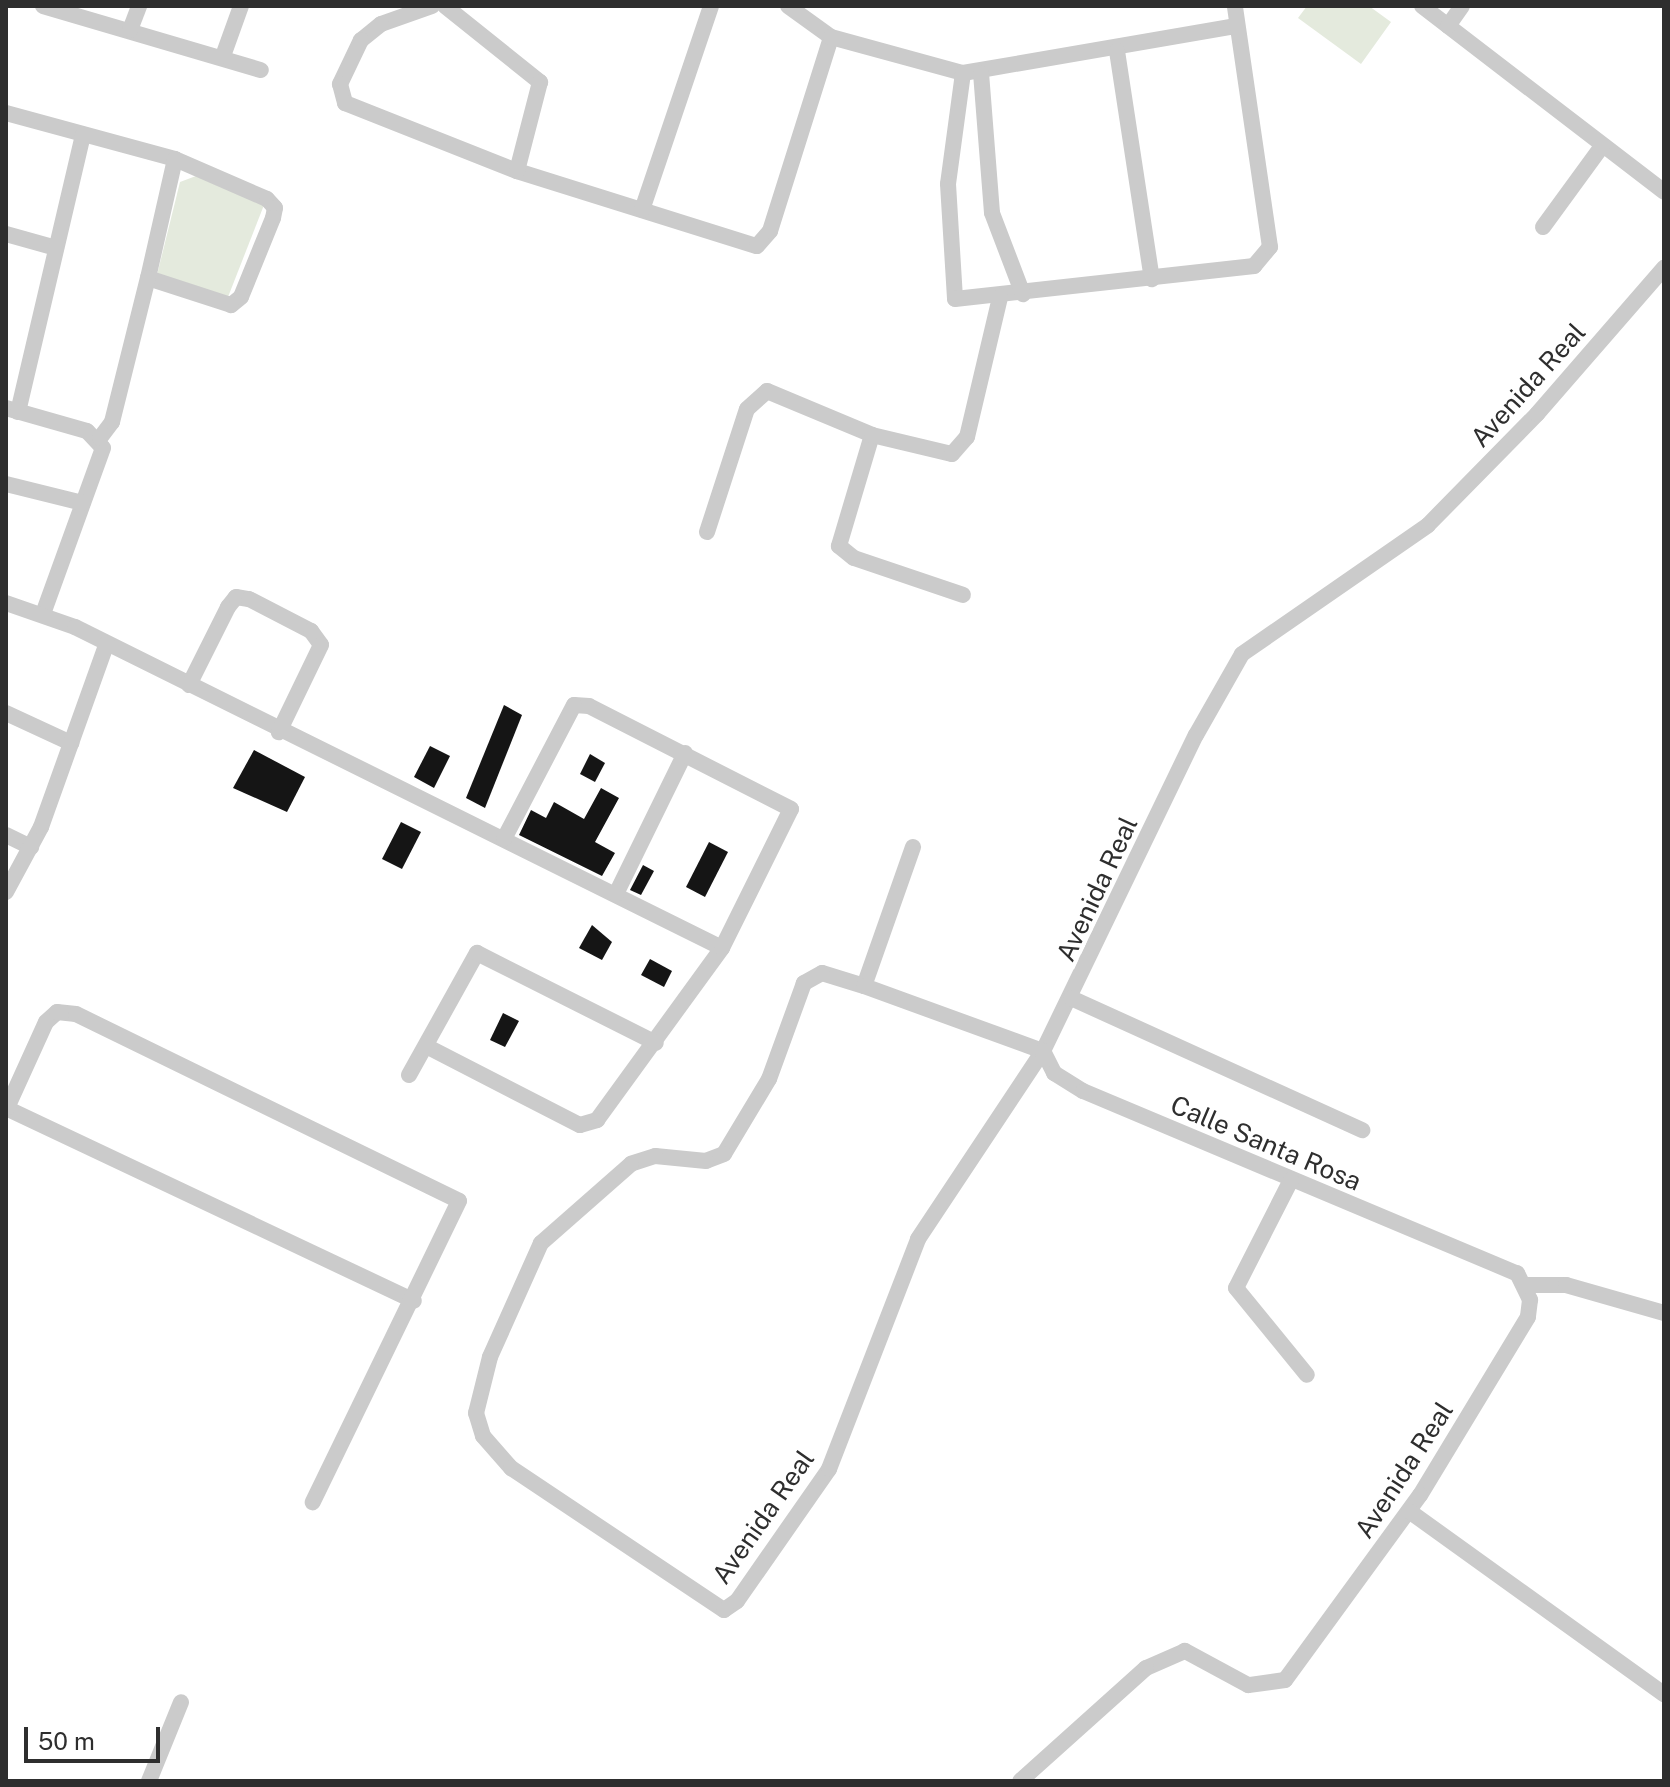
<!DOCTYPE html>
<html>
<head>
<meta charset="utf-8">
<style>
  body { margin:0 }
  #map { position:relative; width:1670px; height:1787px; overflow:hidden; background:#fff; font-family:"Public Sans",sans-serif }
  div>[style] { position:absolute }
  .green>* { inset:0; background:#e4eadd }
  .building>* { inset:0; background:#151515 }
  .street>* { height:16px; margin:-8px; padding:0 8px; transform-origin:8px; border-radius:8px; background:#cbcbcb }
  span { translate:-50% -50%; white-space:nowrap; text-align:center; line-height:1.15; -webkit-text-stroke:8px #fff; paint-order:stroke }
  .street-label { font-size:26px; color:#2e2e2e }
  .frame { position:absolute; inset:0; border:8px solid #2e2e2e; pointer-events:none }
  .scale { position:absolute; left:24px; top:1727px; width:136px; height:36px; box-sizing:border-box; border:4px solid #2e2e2e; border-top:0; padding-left:10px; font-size:24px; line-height:28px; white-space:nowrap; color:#2e2e2e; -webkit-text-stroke:6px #fff; paint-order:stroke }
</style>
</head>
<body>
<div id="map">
  <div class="green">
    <div style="clip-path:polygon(1307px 6px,1369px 6px,1391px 22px,1361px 64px,1298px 18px)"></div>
    <div style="clip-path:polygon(196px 176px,264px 205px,228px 297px,157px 275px,180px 182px)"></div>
  </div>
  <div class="building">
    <div style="clip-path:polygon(504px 705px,522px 715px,485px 808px,466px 798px)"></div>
    <div style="clip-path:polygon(430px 746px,450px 756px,434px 788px,414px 777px)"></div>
    <div style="clip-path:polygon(254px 750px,305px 777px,287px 812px,233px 788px)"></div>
    <div style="clip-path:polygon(590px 754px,605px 763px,595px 782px,580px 774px)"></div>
    <div style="clip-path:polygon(601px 788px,619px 798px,595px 842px,615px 853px,602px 876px,519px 835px,531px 810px,546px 818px,554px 802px,584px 819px)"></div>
    <div style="clip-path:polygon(401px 822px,421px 832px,402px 869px,382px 859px)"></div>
    <div style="clip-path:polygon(709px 842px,728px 852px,705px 897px,686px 887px)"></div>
    <div style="clip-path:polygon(643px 865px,654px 871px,641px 895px,630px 890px)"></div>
    <div style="clip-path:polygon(592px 925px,612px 942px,602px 960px,579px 948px)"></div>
    <div style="clip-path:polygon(650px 959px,672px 971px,664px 987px,641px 975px)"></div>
    <div style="clip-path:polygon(503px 1013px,519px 1021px,505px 1047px,490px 1040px)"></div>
  </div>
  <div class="street">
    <div style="left:43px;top:6px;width:227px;rotate:16.4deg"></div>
    <div style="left:432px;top:6px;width:54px;rotate:160.6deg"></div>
    <div style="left:381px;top:24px;width:26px;rotate:141deg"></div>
    <div style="left:361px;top:40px;width:49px;rotate:115.5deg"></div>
    <div style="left:340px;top:84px;width:20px;rotate:75deg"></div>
    <div style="left:345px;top:103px;width:185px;rotate:21.6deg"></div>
    <div style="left:517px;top:171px;width:251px;rotate:17.4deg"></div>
    <div style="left:757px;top:246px;width:20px;rotate:-49deg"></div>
    <div style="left:770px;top:231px;width:203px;rotate:-72.5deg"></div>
    <div style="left:445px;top:6px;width:122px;rotate:38.7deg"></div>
    <div style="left:540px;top:82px;width:92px;rotate:104.5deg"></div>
    <div style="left:788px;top:6px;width:53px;rotate:35.8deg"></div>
    <div style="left:831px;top:37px;width:137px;rotate:15.3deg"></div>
    <div style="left:963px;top:73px;width:276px;rotate:-9.8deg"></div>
    <div style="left:1422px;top:6px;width:305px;rotate:37.5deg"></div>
    <div style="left:1448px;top:26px;width:24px;rotate:-55deg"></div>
    <div style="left:130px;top:30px;width:26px;rotate:-69deg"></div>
    <div style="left:1117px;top:51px;width:231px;rotate:81.3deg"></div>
    <div style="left:223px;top:56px;width:53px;rotate:-70.2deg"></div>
    <div style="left:963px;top:73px;width:112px;rotate:97.7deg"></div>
    <div style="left:948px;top:184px;width:115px;rotate:86.5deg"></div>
    <div style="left:955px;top:299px;width:301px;rotate:-6.3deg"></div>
    <div style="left:1254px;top:266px;width:25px;rotate:-50deg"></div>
    <div style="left:1270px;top:247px;width:244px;rotate:-98.3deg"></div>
    <div style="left:981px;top:73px;width:140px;rotate:85.5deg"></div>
    <div style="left:992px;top:213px;width:87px;rotate:69.1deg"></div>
    <div style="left:6px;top:113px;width:175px;rotate:15.2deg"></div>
    <div style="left:175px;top:159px;width:100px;rotate:23.5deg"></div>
    <div style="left:267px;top:199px;width:12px;rotate:48deg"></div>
    <div style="left:275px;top:208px;width:10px;rotate:101deg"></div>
    <div style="left:273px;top:218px;width:85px;rotate:112.1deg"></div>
    <div style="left:241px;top:297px;width:13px;rotate:141deg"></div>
    <div style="left:231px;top:305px;width:87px;rotate:-162deg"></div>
    <div style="left:148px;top:278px;width:122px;rotate:-77.2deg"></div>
    <div style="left:642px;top:210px;width:215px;rotate:-71.3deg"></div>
    <div style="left:1543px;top:227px;width:100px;rotate:-53.9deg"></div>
    <div style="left:6px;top:234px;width:52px;rotate:15.6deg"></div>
    <div style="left:6px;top:408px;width:84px;rotate:15.9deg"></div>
    <div style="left:87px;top:431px;width:23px;rotate:47deg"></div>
    <div style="left:103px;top:448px;width:177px;rotate:109.9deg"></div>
    <div style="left:18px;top:412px;width:285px;rotate:-76.8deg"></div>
    <div style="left:872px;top:435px;width:116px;rotate:106.6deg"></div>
    <div style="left:839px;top:546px;width:19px;rotate:39deg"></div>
    <div style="left:854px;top:558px;width:115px;rotate:18.7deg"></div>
    <div style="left:100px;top:438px;width:20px;rotate:-53deg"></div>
    <div style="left:112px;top:422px;width:148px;rotate:-76deg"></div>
    <div style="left:6px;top:484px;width:79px;rotate:13.9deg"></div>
    <div style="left:707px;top:532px;width:129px;rotate:-72deg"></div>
    <div style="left:747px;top:409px;width:27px;rotate:-42deg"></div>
    <div style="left:767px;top:391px;width:114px;rotate:22.7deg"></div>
    <div style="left:872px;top:435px;width:82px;rotate:13.4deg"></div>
    <div style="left:952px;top:454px;width:23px;rotate:-49deg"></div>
    <div style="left:967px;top:437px;width:144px;rotate:-76.7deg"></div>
    <div style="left:6px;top:603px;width:73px;rotate:19.2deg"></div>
    <div style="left:75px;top:627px;width:722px;rotate:26.39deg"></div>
    <div style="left:189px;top:685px;width:87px;rotate:-63.4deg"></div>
    <div style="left:228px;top:607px;width:13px;rotate:-51deg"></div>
    <div style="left:236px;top:597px;width:13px;rotate:9deg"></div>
    <div style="left:249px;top:599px;width:70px;rotate:27.3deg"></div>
    <div style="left:311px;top:631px;width:17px;rotate:54deg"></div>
    <div style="left:321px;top:645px;width:97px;rotate:115.8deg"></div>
    <div style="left:6px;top:713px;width:72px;rotate:24.8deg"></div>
    <div style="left:6px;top:835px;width:28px;rotate:26deg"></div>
    <div style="left:913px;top:847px;width:147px;rotate:109.4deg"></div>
    <div style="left:864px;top:986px;width:44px;rotate:-162.8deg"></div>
    <div style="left:822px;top:973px;width:21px;rotate:151deg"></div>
    <div style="left:804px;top:983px;width:102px;rotate:110deg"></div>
    <div style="left:769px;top:1079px;width:87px;rotate:121deg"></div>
    <div style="left:724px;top:1154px;width:19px;rotate:159deg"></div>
    <div style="left:706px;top:1161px;width:51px;rotate:-174.4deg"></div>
    <div style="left:655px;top:1156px;width:25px;rotate:162deg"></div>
    <div style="left:631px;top:1164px;width:120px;rotate:138.7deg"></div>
    <div style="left:541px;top:1243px;width:125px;rotate:114.1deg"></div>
    <div style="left:490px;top:1357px;width:58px;rotate:104deg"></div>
    <div style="left:476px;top:1413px;width:24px;rotate:73deg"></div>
    <div style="left:483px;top:1436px;width:43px;rotate:48.8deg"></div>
    <div style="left:511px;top:1468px;width:256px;rotate:33.7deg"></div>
    <div style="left:724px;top:1610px;width:16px;rotate:-35deg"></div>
    <div style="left:737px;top:1601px;width:161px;rotate:-55.1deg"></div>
    <div style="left:829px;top:1469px;width:247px;rotate:-68.8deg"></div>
    <div style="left:918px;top:1239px;width:226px;rotate:-56.4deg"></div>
    <div style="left:1043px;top:1051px;width:351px;rotate:-64.2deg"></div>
    <div style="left:1196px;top:735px;width:93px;rotate:-60.4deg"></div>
    <div style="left:1242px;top:654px;width:226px;rotate:-34.7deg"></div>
    <div style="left:1428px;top:525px;width:156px;rotate:-45.5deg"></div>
    <div style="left:1537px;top:414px;width:194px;rotate:-49deg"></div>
    <div style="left:6px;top:892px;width:74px;rotate:-61.7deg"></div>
    <div style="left:41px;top:827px;width:195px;rotate:-70.3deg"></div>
    <div style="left:616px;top:894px;width:157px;rotate:-63.9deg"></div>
    <div style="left:864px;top:986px;width:190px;rotate:20deg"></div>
    <div style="left:1043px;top:1051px;width:25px;rotate:63deg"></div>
    <div style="left:1054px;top:1073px;width:34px;rotate:32deg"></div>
    <div style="left:1083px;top:1091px;width:471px;rotate:22.8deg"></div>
    <div style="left:1517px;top:1273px;width:30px;rotate:64deg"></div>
    <div style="left:1530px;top:1300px;width:17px;rotate:97deg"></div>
    <div style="left:1528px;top:1317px;width:208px;rotate:121.2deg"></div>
    <div style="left:1420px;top:1495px;width:229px;rotate:126.1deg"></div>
    <div style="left:1285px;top:1680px;width:37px;rotate:172deg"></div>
    <div style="left:1248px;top:1685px;width:72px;rotate:-151.6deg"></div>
    <div style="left:1185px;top:1651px;width:43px;rotate:156.4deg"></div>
    <div style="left:1146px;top:1668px;width:169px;rotate:138.1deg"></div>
    <div style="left:1071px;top:998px;width:320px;rotate:24.4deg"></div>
    <div style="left:426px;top:1046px;width:173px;rotate:27.2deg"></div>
    <div style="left:580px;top:1125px;width:18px;rotate:-16deg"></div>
    <div style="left:597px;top:1120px;width:213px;rotate:-54deg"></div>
    <div style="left:722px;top:948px;width:155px;rotate:-63.6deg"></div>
    <div style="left:791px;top:809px;width:227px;rotate:-153deg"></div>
    <div style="left:589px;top:706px;width:15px;rotate:-176deg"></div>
    <div style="left:574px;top:705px;width:151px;rotate:117.6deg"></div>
    <div style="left:409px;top:1075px;width:140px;rotate:-60.9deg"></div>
    <div style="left:477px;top:953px;width:200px;rotate:26.7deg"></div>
    <div style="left:6px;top:1108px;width:451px;rotate:25.3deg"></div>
    <div style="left:7px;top:1108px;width:94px;rotate:-65.6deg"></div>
    <div style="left:46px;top:1022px;width:15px;rotate:-42deg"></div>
    <div style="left:57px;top:1012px;width:19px;rotate:6deg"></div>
    <div style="left:76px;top:1014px;width:426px;rotate:26deg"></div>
    <div style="left:459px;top:1201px;width:335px;rotate:115.9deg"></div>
    <div style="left:1291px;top:1180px;width:121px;rotate:117deg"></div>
    <div style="left:1236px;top:1288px;width:112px;rotate:50.8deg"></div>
    <div style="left:1526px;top:1285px;width:40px"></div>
    <div style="left:1566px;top:1285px;width:102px;rotate:15.9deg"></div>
    <div style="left:1409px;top:1511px;width:314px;rotate:35.7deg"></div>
    <div style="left:149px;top:1781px;width:85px;rotate:-67.9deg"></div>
  </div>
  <div class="street-label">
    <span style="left:1528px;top:385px;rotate:-48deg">Avenida Real</span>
    <span style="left:1097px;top:889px;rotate:-65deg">Avenida Real</span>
    <span style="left:1266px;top:1143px;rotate:23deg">Calle Santa Rosa</span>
    <span style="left:1404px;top:1470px;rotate:-57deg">Avenida Real</span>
    <span style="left:763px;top:1517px;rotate:-55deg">Avenida Real</span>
  </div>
  <div class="frame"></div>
  <div class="scale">50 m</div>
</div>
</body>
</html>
